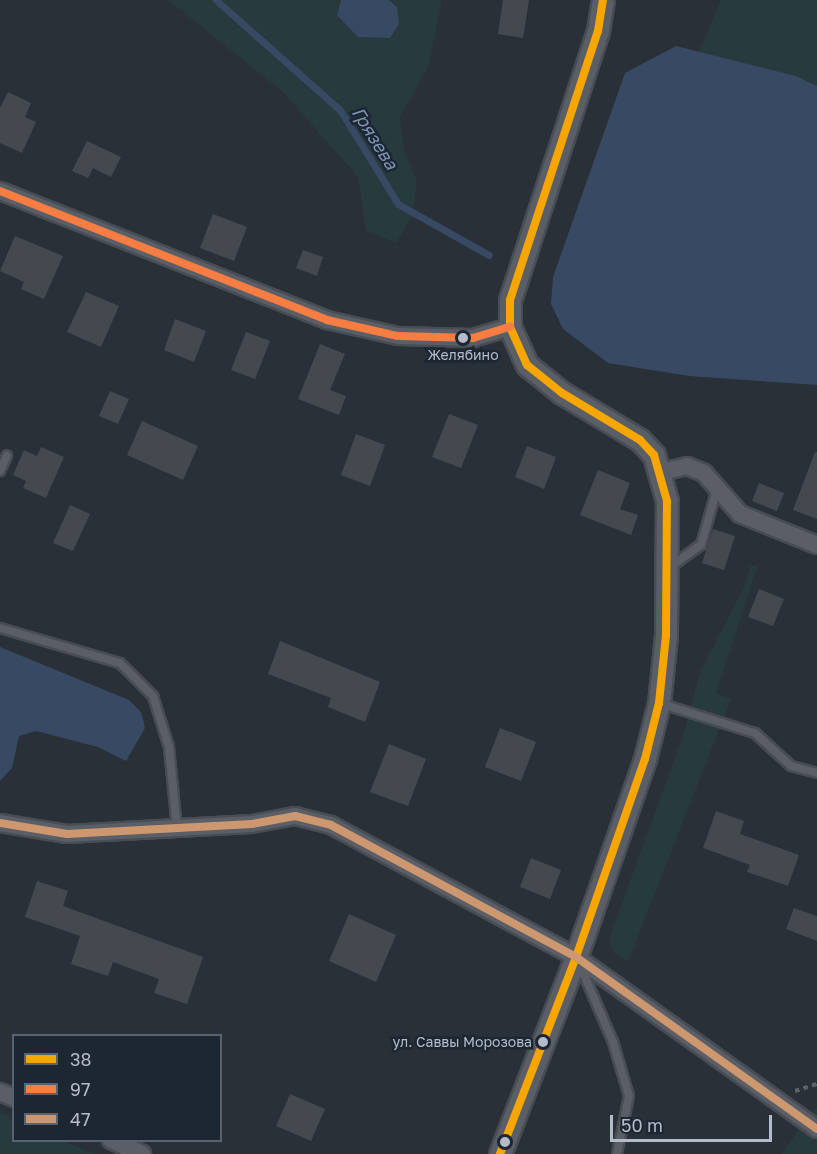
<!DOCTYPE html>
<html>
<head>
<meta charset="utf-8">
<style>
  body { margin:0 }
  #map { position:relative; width:817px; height:1154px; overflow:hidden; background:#2a3038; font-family:"Golos Text",sans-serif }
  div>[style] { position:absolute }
  .green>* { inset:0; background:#273a3e }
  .water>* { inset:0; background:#384963 }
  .stream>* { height:7px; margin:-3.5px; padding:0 3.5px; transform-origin:3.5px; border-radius:3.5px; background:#384963 }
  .building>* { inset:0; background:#444950 }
  .path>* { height:4px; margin-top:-2px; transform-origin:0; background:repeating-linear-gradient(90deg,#5d636a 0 4.5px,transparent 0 9px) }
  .roads { filter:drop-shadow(2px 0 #484c53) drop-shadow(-2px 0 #484c53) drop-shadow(0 2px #484c53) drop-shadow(0 -2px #484c53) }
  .service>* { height:8px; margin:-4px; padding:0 4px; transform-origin:4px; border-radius:4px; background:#5a5e66 }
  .minor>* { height:16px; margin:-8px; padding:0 8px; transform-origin:8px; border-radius:8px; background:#5a5e66 }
  .tertiary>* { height:21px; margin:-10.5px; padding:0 10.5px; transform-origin:10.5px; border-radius:10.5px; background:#5a5e66 }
  .bus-1>* { height:8px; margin:-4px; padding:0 4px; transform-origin:4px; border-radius:4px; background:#f7a600 }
  .bus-2>* { height:8px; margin:-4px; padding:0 4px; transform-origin:4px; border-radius:4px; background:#f77d43 }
  .bus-3>* { height:8px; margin:-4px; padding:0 4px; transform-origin:4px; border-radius:4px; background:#cd976f }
  .dots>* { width:16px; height:16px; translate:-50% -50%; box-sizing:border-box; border:3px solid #1d2633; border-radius:50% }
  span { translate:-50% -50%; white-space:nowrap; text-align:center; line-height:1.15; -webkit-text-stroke:5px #1d2633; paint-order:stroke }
  .bus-label { font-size:14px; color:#b4bcc9 }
  .right { translate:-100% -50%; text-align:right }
  .water-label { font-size:18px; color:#7c92b1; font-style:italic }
  .legend { position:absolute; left:12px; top:1034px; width:210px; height:108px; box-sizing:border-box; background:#1d2633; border:2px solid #59626f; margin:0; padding:8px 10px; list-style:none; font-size:18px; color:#b4bcc9 }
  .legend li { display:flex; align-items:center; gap:12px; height:30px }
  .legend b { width:30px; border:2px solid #59626f }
  .scale { position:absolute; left:610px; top:1115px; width:162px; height:27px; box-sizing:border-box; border:3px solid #b4bcc9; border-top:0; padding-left:8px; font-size:18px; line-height:21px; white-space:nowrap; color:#b4bcc9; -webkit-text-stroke:4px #1d2633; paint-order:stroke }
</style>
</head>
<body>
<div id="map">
  <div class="green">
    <div style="clip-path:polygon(168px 0,341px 0,338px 2px,397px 7px,389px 0,442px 0,429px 65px,400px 117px,404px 151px,417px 181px,413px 215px,396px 243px,366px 231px,358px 177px,282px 91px)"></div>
    <div style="clip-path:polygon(721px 0,817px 0,817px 86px,796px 76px,699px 52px)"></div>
    <div style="clip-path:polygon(758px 565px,716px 693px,731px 699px,628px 962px,614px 953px,609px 942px,614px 925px,683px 736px,700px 673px,746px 582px,750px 566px)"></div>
    <div style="clip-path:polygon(817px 1108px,817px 1154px,782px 1154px,812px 1111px)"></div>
    <div style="clip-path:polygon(0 1111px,13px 1119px,14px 1140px,63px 1141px,94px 1154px,0 1154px)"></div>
  </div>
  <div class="water">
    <div style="clip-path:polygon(341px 0,389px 0,397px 7px,399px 24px,390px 38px,358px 37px,337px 15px)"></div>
    <div style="clip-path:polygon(676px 46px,796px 76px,817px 86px,817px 385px,689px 376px,608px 363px,563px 329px,551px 304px,553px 277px,625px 73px)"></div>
    <div style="clip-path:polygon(0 647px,129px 700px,141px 712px,145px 728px,126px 761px,98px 747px,36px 731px,19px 736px,12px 768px,0 781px)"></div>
  </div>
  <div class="stream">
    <div style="left:216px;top:0;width:166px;rotate:41.6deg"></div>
    <div style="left:340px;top:110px;width:110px;rotate:58.3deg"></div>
    <div style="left:398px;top:204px;width:104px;rotate:29.3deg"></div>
  </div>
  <div class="building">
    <div style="clip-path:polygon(503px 0,529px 0,523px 38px,498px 34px)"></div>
    <div style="clip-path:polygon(8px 92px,31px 103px,25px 117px,36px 122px,22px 153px,0 143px,0 108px)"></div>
    <div style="clip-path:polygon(87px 141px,121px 157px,111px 177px,93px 168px,88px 178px,72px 171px)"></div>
    <div style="clip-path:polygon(213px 214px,247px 227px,234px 261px,200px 248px)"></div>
    <div style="clip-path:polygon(15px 236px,63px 256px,44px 299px,21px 289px,24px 282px,0 271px)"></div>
    <div style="clip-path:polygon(303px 250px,323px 257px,317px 276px,296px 268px)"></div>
    <div style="clip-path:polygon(86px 292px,119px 306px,101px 347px,67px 332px)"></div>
    <div style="clip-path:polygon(175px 319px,206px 331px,194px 362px,164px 350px)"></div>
    <div style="clip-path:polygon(246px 332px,270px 341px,255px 379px,231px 370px)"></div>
    <div style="clip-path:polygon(320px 344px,345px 354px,330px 390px,346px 396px,339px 415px,298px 399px)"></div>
    <div style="clip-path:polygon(110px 391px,129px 399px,118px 424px,99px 416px)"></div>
    <div style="clip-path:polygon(449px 414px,478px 425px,461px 468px,432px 457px)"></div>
    <div style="clip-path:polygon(142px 421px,198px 446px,183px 480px,127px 455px)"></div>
    <div style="clip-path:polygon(356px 434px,385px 445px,370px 486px,341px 475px)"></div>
    <div style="clip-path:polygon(527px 446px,556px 457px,544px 489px,515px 477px)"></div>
    <div style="clip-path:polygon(41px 447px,64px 457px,46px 498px,23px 488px,26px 481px,13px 475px,24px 450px,37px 456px)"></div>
    <div style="clip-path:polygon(815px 452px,817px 452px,817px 519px,793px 510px)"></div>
    <div style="clip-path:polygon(598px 470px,630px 483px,620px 509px,638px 515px,631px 535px,580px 515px)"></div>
    <div style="clip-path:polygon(759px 483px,784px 493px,777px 511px,752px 501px)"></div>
    <div style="clip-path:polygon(70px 505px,90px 514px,73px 551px,53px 543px)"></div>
    <div style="clip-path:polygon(713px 529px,735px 536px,724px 570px,702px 563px)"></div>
    <div style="clip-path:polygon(759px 589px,784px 599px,773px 626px,748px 617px)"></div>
    <div style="clip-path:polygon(280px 641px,380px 682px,365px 722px,328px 707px,331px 698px,268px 674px)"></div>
    <div style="clip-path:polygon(500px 728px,536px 742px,521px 781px,485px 767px)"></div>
    <div style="clip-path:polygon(389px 744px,426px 759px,408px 806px,370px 792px)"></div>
    <div style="clip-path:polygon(716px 811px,744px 821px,740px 834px,799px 855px,788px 886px,747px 872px,750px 865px,703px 848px)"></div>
    <div style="clip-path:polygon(531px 858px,561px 870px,550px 899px,520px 887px)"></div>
    <div style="clip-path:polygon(37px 881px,68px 891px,63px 906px,203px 957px,187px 1004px,154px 993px,159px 979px,113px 962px,108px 976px,71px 964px,80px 936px,25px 917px)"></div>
    <div style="clip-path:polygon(794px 908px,817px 916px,817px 941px,786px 929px)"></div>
    <div style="clip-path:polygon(349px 914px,396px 935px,376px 982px,329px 961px)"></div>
    <div style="clip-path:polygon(290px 1094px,325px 1109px,311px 1141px,276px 1126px)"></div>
  </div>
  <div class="path">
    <div style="left:795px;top:1091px;width:23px;rotate:-18deg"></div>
  </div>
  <div class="roads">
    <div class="service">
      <div style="left:0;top:471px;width:17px;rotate:-66deg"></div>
      <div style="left:669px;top:568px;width:39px;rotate:-36deg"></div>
      <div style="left:701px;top:545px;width:58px;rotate:-74.1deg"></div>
      <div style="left:0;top:628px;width:125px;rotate:16.3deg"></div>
      <div style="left:120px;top:663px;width:47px;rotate:45deg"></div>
      <div style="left:153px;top:696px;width:53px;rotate:72.6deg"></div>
      <div style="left:169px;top:747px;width:81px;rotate:84.4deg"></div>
      <div style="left:659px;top:703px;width:101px;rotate:17.4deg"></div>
      <div style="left:755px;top:733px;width:49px;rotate:42.5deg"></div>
      <div style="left:791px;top:766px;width:27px;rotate:15deg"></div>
      <div style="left:579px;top:963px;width:86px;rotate:66.7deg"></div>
      <div style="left:613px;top:1042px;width:56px;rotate:73.5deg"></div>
      <div style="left:629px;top:1096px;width:59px;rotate:101.7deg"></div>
    </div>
    <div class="minor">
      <div style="left:0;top:191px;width:352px;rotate:21.5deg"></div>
      <div style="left:327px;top:320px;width:73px;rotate:12.7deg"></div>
      <div style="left:398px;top:336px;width:75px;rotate:1.5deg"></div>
      <div style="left:473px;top:338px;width:39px;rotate:-17deg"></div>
      <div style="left:661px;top:472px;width:27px;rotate:-13deg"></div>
      <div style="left:687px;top:466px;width:18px;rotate:22deg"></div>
      <div style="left:704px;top:473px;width:55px;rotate:48.7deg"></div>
      <div style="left:740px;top:514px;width:83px;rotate:21.9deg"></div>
      <div style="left:0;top:823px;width:68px;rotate:9.3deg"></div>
      <div style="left:67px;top:834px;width:185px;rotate:-3.1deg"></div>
      <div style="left:252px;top:824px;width:44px;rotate:-10.5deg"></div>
      <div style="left:295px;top:816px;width:37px;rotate:14deg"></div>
      <div style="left:331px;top:825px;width:278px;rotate:28.3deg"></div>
      <div style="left:576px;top:957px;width:296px;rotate:35.5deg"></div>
      <div style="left:0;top:1092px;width:15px;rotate:23deg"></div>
      <div style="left:111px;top:1140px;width:34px;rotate:24deg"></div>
    </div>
    <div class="tertiary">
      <div style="left:500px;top:1154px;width:211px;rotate:-68.9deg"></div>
      <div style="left:576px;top:957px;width:210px;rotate:-70.8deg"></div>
      <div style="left:645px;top:759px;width:58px;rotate:-76deg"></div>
      <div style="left:659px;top:703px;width:68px;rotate:-84.1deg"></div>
      <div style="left:666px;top:635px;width:134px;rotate:-89.6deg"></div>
      <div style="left:667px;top:501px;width:48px;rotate:-105.8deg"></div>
      <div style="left:654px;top:455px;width:21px;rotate:-133deg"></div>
      <div style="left:640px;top:440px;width:91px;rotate:-148.9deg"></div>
      <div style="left:562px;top:393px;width:45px;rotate:-141.3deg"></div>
      <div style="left:527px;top:365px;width:42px;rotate:-114.1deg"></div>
      <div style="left:510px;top:327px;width:27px;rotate:-90deg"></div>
      <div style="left:510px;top:300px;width:283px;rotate:-71.9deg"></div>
      <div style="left:598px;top:31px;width:31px;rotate:-81deg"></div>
    </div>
  </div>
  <div class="bus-1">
    <div style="left:500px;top:1154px;width:211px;rotate:-68.9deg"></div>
    <div style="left:576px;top:957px;width:210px;rotate:-70.8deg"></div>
    <div style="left:645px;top:759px;width:58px;rotate:-76deg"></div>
    <div style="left:659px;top:703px;width:68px;rotate:-84.1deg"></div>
    <div style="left:666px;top:635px;width:134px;rotate:-89.6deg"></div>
    <div style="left:667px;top:501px;width:48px;rotate:-105.8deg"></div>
    <div style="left:654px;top:455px;width:21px;rotate:-133deg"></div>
    <div style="left:640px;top:440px;width:91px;rotate:-148.9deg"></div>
    <div style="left:562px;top:393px;width:45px;rotate:-141.3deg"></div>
    <div style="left:527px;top:365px;width:42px;rotate:-114.1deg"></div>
    <div style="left:510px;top:327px;width:27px;rotate:-90deg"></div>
    <div style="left:510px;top:300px;width:283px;rotate:-71.9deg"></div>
    <div style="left:598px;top:31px;width:31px;rotate:-81deg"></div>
  </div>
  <div class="bus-2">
    <div style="left:0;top:191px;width:352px;rotate:21.5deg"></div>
    <div style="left:327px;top:320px;width:73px;rotate:12.7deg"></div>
    <div style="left:398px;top:336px;width:75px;rotate:1.5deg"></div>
    <div style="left:473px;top:338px;width:39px;rotate:-17deg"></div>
  </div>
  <div class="bus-3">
    <div style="left:0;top:823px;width:68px;rotate:9.3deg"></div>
    <div style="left:67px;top:834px;width:185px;rotate:-3.1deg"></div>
    <div style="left:252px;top:824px;width:44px;rotate:-10.5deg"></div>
    <div style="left:295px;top:816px;width:37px;rotate:14deg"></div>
    <div style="left:331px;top:825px;width:278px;rotate:28.3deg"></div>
    <div style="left:576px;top:957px;width:296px;rotate:35.5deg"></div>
  </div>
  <div class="dots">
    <div style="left:463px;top:338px;background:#b4bcc9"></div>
    <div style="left:543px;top:1042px;background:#b4bcc9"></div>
    <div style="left:505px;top:1142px;background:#b4bcc9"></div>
  </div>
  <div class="bus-label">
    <span style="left:463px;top:355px">Желябино</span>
    <span class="right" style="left:532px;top:1042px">ул. Саввы Морозова</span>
  </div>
  <div class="water-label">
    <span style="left:375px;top:138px;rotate:58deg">Грязева</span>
  </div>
  <ul class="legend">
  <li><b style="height:8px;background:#f7a600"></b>38</li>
  <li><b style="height:8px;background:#f77d43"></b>97</li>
  <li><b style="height:8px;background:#cd976f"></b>47</li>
  </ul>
  <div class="scale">50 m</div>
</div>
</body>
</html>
